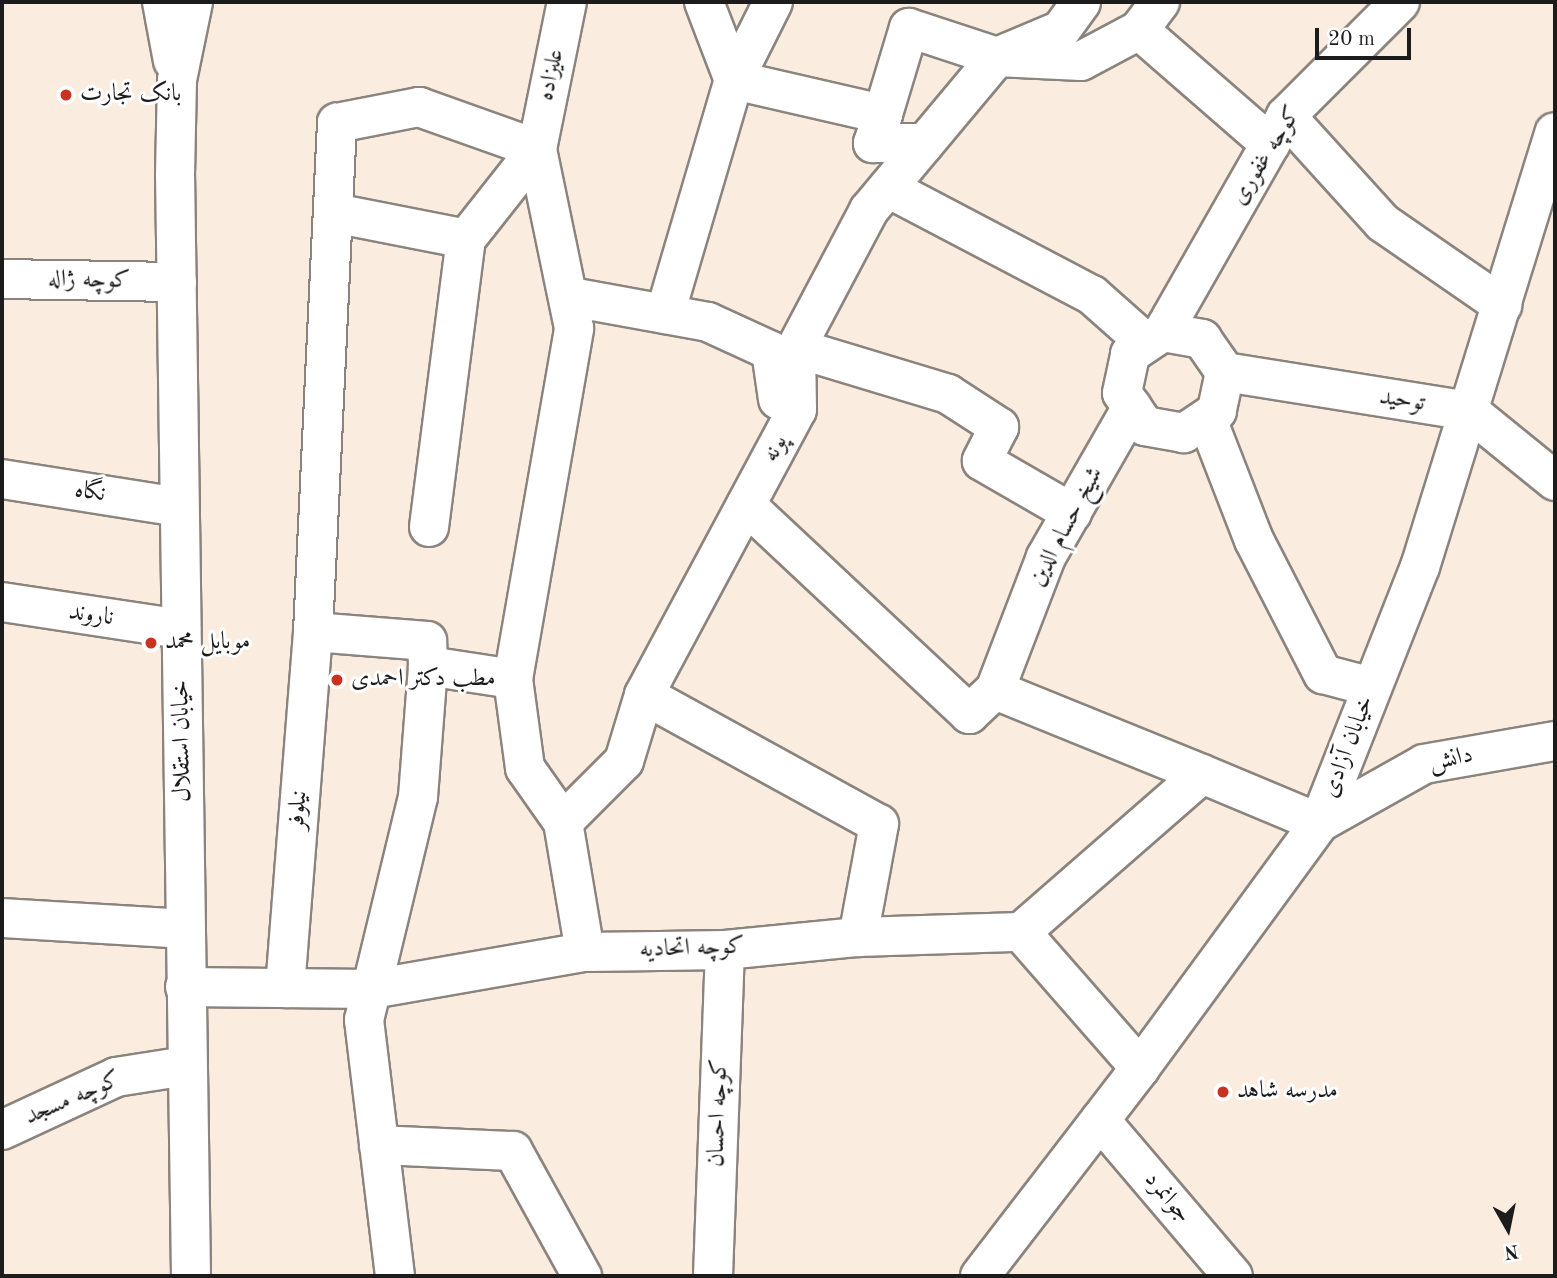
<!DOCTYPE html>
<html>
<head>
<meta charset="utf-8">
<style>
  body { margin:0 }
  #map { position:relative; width:1557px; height:1278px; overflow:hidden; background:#faeddf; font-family:"Old Standard TT",Amiri,serif }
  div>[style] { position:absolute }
  .roads { filter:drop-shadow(2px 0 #8b847e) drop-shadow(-2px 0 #8b847e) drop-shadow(0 2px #8b847e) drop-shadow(0 -2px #8b847e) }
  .minor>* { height:38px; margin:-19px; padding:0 19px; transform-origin:19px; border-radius:19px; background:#fff }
  .dots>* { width:19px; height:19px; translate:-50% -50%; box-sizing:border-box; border:4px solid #fff; border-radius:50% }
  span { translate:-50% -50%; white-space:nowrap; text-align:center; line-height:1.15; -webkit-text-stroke:6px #fff; paint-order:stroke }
  .street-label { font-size:24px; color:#1c1c1c }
  .poi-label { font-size:24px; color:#1c1c1c }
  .left { translate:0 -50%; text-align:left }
  .frame { position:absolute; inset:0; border:4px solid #1c1c1c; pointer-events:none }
  .north { position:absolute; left:1473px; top:1194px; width:70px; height:70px; -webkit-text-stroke:5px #fff; paint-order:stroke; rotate:171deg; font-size:19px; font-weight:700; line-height:28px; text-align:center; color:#1c1c1c }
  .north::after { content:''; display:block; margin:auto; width:24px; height:32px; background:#1c1c1c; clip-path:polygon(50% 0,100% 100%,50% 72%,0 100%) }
  .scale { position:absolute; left:1315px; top:28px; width:96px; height:32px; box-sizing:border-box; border:4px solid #1c1c1c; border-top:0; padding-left:9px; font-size:21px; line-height:24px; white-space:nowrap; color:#1c1c1c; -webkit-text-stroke:5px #fff; paint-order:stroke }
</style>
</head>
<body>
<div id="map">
  <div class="roads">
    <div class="minor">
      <div style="left:162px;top:2px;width:60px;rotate:79.4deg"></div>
      <div style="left:704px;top:2px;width:84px;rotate:69deg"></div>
      <div style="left:1139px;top:30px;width:174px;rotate:41deg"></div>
      <div style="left:734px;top:80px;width:87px;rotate:-63.4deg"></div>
      <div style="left:883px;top:114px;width:31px;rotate:109deg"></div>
      <div style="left:873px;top:143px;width:52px"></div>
      <div style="left:1286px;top:116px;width:144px;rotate:47.8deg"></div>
      <div style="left:1383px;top:223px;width:145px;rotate:34.6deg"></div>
      <div style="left:888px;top:188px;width:230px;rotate:27.7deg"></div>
      <div style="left:1092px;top:295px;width:72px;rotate:41.6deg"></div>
      <div style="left:334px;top:213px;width:135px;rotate:11.1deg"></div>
      <div style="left:466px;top:239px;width:115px;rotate:-51.7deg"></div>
      <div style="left:2px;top:279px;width:175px;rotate:1deg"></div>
      <div style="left:571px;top:297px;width:139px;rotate:10.3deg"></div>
      <div style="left:708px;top:322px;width:69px;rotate:24.7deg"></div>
      <div style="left:771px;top:351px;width:49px;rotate:81.7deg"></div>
      <div style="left:665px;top:314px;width:244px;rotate:-73.6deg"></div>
      <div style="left:734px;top:80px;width:153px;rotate:12.9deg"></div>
      <div style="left:883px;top:114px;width:90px;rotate:-73.2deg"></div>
      <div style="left:909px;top:28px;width:93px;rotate:18.2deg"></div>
      <div style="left:997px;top:57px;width:84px;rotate:2.7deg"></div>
      <div style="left:1081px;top:61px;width:66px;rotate:-28.1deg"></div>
      <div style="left:1139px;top:30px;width:35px;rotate:-53deg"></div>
      <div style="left:1163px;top:332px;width:40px;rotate:10deg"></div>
      <div style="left:1202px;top:339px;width:40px;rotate:55.1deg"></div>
      <div style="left:1225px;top:372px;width:40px;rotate:102deg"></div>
      <div style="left:1217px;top:411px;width:40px;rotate:146deg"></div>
      <div style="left:1184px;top:433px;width:40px;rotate:-170deg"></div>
      <div style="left:1145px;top:426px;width:40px;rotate:-124.9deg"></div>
      <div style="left:1122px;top:393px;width:40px;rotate:-78deg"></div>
      <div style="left:1130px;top:354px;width:40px;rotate:-34deg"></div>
      <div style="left:1163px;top:332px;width:249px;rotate:-60.3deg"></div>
      <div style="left:1286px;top:116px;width:161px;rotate:-45deg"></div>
      <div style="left:796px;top:348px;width:159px;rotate:16.8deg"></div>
      <div style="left:948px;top:394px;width:61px;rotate:32.9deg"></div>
      <div style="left:999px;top:427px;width:38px;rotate:117deg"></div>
      <div style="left:982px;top:461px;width:104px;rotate:30deg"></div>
      <div style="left:1225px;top:372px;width:247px;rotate:9.1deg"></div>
      <div style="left:1469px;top:411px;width:111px;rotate:39.1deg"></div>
      <div style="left:1207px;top:419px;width:130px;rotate:68.8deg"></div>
      <div style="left:1254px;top:540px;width:151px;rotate:62.8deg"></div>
      <div style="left:1323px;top:674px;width:51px;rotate:14.9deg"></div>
      <div style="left:2px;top:479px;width:179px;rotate:9deg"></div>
      <div style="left:746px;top:505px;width:306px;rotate:43.1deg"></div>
      <div style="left:969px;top:714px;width:35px;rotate:-43deg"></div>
      <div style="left:995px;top:690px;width:142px;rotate:-69deg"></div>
      <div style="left:1046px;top:557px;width:173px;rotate:-60.2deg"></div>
      <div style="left:429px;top:527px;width:290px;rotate:-82.7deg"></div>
      <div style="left:2px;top:602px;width:181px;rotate:8.6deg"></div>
      <div style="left:428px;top:666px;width:25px;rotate:-92deg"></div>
      <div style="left:427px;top:641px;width:114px;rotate:-175.5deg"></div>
      <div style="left:313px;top:632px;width:510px;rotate:-87.3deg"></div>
      <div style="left:337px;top:123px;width:84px;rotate:-11deg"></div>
      <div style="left:419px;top:107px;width:125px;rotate:19.6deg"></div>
      <div style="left:513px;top:679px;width:90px;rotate:82.3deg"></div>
      <div style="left:525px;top:768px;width:66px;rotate:54.9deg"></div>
      <div style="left:995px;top:690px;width:223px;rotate:22.1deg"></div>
      <div style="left:644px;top:695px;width:268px;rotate:28.8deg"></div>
      <div style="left:879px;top:824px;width:115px;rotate:100.5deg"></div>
      <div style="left:2px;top:918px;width:183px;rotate:3.4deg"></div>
      <div style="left:1021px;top:932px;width:240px;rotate:-41.1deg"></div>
      <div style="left:1202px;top:774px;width:127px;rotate:22.7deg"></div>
      <div style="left:1319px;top:823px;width:120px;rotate:-29.3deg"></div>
      <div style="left:1424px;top:764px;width:133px;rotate:-10deg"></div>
      <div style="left:585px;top:952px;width:132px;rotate:-99.6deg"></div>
      <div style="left:563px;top:822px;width:86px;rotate:-45deg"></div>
      <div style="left:624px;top:761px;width:69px;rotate:-73.1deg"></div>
      <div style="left:644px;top:695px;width:323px;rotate:-61.8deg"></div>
      <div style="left:797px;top:410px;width:62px;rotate:-90.9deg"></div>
      <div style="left:796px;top:348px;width:156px;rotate:-62.1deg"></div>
      <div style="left:869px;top:210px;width:199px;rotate:-50.1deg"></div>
      <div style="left:997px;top:57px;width:69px;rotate:-22.9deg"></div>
      <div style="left:1061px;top:30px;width:34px;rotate:-54deg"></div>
      <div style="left:185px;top:987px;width:187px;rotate:0.6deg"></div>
      <div style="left:372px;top:989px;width:216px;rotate:-9.9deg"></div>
      <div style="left:585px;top:952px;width:140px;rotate:-0.8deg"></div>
      <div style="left:725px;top:950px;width:134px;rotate:-5.6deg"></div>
      <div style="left:858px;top:937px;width:163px;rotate:-1.8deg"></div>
      <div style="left:1021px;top:932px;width:181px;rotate:48.8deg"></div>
      <div style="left:285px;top:988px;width:357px;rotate:-85.5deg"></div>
      <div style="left:1100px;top:1120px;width:205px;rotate:49.6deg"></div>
      <div style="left:2px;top:1130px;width:126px;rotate:-24.9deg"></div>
      <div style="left:116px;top:1077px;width:71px;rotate:-8.9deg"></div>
      <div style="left:379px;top:1145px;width:134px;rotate:2.6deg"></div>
      <div style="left:513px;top:1151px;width:143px;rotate:61.1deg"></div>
      <div style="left:191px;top:1276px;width:1101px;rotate:-90.83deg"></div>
      <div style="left:175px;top:175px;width:95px;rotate:-88.8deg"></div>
      <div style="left:177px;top:80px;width:80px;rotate:-78.4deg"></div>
      <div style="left:395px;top:1276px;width:258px;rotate:-96.9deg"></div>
      <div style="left:364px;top:1020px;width:229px;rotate:-76.4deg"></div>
      <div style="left:418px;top:797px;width:131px;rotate:-85.6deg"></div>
      <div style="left:428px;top:666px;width:86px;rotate:8.7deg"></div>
      <div style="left:513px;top:679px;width:356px;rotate:-80.1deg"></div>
      <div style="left:574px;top:328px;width:183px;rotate:-101.7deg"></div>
      <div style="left:537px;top:149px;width:150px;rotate:-78.5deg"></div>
      <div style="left:713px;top:1276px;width:326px;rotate:-87.9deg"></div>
      <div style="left:980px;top:1276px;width:262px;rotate:-52.4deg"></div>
      <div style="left:1140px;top:1068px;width:303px;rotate:-53.8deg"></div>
      <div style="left:1319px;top:823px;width:275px;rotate:-68.5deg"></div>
      <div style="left:1420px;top:567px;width:455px;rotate:-72.8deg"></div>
    </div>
  </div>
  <div class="dots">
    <div style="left:66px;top:95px;background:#c8321e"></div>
    <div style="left:151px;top:643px;background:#c8321e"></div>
    <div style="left:337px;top:680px;background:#c8321e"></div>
    <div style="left:1223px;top:1092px;background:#c8321e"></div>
  </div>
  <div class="street-label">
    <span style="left:552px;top:75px;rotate:-78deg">علیزاده</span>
    <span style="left:1267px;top:156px;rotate:-58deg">کوچه غفوری</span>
    <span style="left:89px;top:281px;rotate:1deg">کوچه ژاله</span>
    <span style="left:1402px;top:401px;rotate:9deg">توحید</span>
    <span style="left:776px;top:449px;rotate:-62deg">پونه</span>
    <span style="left:90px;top:493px;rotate:9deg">نگاه</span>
    <span style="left:1067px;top:527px;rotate:-62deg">شیخ حسام الدین</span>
    <span style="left:91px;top:616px;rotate:8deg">ناروند</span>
    <span style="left:183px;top:741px;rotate:-91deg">خیابان استقلال</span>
    <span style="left:1349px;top:747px;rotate:-69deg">خیابان آزادی</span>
    <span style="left:1451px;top:760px;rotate:-12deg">دانش</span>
    <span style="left:299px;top:810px;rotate:-86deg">نیلوفر</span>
    <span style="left:692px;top:949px;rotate:-2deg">کوچه اتحادیه</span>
    <span style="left:73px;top:1099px;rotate:-23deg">کوچه مسجد</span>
    <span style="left:719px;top:1113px;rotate:-88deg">کوچه احسان</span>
    <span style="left:1167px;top:1198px;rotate:50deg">جوانمرد</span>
  </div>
  <div class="poi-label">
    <span class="left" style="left:80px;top:95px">بانک تجارت</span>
    <span class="left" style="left:165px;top:643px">موبایل محمد</span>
    <span class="left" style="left:351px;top:680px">مطب دکتر احمدی</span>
    <span class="left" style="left:1237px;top:1092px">مدرسه شاهد</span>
  </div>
  <div class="frame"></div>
  <div class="north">N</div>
  <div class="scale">20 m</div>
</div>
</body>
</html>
